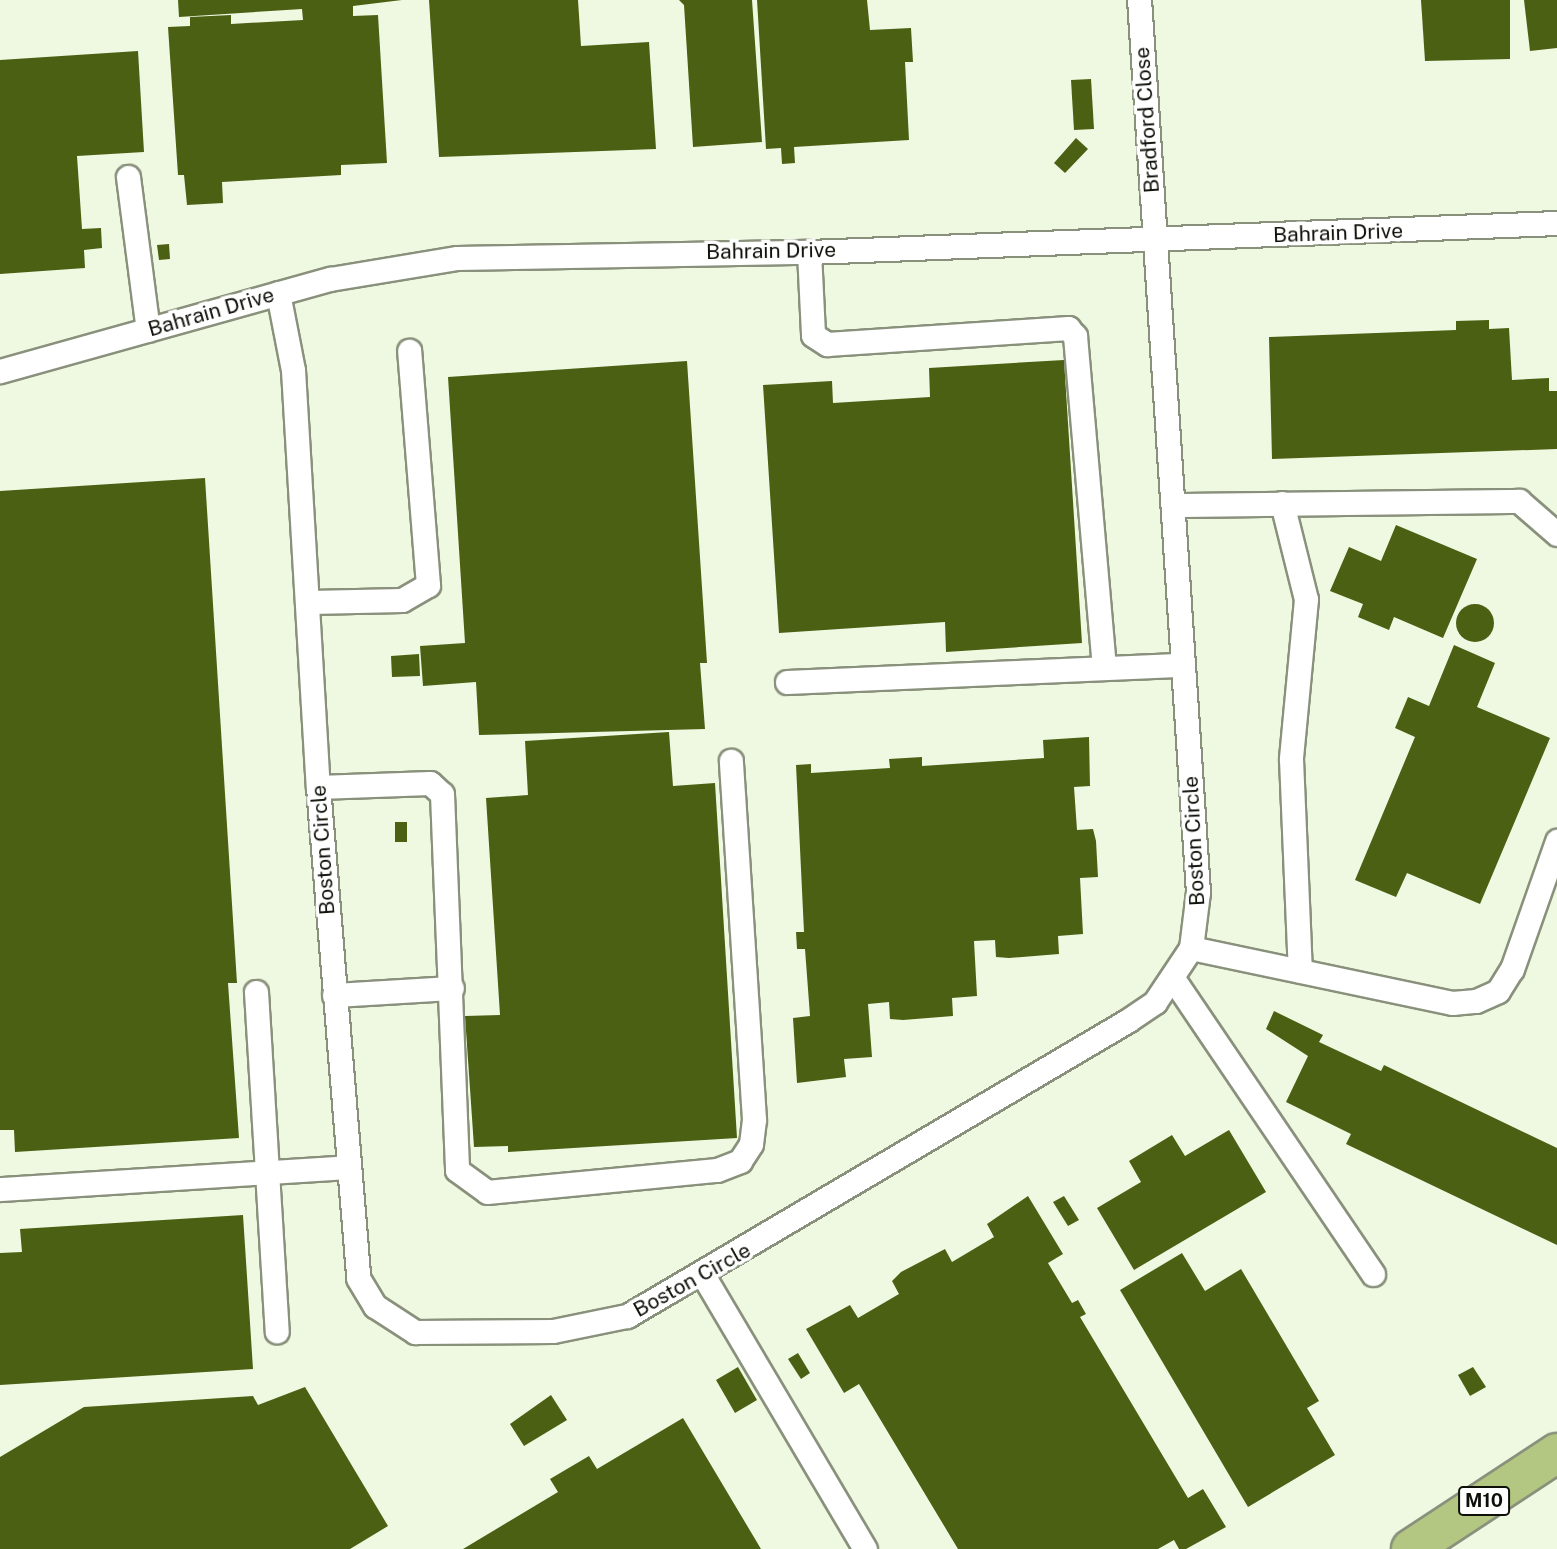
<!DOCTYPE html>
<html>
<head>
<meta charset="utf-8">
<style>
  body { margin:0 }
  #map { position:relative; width:1557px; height:1549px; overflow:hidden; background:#eff8e1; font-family:"Public Sans",sans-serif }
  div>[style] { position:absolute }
  .building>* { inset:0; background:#4b6013 }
  .round { border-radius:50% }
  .roads { filter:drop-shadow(2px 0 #89917c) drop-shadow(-2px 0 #89917c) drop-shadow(0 2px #89917c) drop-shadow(0 -2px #89917c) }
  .service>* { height:23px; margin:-11.5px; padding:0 11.5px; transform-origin:11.5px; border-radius:11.5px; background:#fff }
  .primary>* { height:38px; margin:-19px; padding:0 19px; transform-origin:19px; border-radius:19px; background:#b3c782 }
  span { translate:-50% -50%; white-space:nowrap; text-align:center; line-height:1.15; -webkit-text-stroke:7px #fff; paint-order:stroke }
  .shield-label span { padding:2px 5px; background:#fff; border:2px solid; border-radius:5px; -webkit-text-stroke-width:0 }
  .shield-label { font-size:19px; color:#0d0f08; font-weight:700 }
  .street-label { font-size:21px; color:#0d0f08 }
</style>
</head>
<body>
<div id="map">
  <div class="building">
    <div style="clip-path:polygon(178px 0,402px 0,353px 6px,353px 16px,378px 15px,387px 163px,341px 165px,341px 175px,222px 182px,223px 203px,187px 205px,184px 175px,178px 175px,168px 27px,190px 26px,190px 17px,231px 15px,231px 24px,303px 20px,302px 9px,179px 17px)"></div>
    <div style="clip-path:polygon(429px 0,578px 0,581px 46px,649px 42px,656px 149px,439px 157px)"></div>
    <div style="clip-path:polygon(679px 0,752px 0,762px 142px,693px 147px,684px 5px)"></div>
    <div style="clip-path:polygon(757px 0,867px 0,870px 30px,911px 28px,913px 62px,905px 62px,909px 140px,794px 147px,795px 163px,782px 164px,781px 148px,766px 149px)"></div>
    <div style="clip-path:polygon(1421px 0,1510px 0,1510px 59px,1425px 61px)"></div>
    <div style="clip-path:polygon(1524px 0,1557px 0,1557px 48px,1530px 51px)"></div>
    <div style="clip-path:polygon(138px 51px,144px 152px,77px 156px,82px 229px,101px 228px,102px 248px,84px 250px,85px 268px,0 274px,0 60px)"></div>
    <div style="clip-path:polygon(1091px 79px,1094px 129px,1074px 130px,1071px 80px)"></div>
    <div style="clip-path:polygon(1076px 138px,1088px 149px,1065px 173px,1054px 163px)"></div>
    <div style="clip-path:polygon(169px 244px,170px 259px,159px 260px,157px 245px)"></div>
    <div style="clip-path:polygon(1489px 320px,1489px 329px,1509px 328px,1512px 380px,1549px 378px,1549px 391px,1557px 391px,1557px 449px,1272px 459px,1269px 337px,1456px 330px,1456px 321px)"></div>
    <div style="clip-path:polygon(1064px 360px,1082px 643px,946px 652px,945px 622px,779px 633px,763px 385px,832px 381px,833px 403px,930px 397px,929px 368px)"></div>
    <div style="clip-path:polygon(687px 361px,707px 663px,700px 663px,705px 729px,479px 735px,476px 682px,423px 686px,420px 646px,465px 643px,448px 377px)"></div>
    <div style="clip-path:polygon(205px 478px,237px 983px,228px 983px,239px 1138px,15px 1152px,14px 1130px,0 1130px,0 491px)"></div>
    <div style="clip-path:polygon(1396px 525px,1477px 559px,1443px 638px,1394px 617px,1389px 630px,1358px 617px,1363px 604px,1330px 591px,1349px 547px,1381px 561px)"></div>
    <div class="round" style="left:1456px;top:604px;width:38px;height:38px"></div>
    <div style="clip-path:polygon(1454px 645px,1495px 663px,1477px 707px,1550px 738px,1480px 904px,1407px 873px,1396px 897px,1355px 880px,1415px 737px,1395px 728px,1408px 697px,1429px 706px)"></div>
    <div style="clip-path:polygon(419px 654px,420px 676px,392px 677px,391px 656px)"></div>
    <div style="clip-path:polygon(669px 732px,673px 786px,715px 783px,737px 1138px,508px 1152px,508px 1146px,474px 1147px,465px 1016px,500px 1015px,486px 798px,528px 795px,525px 741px)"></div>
    <div style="clip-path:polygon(1089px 737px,1090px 786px,1074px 787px,1077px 830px,1093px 829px,1096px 841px,1098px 877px,1080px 878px,1083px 934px,1058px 936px,1059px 954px,1009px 958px,996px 957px,995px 940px,974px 941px,977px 996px,952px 998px,953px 1016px,903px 1020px,890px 1019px,889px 1002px,868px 1004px,872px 1057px,844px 1059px,846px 1077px,797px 1083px,793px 1018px,810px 1016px,805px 949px,797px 949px,796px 932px,804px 932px,796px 765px,811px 764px,811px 773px,890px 768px,889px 759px,922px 757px,922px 766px,1044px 758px,1043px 740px)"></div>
    <div style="clip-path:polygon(395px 822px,407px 822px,407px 842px,395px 842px)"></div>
    <div style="clip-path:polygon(1274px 1011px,1323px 1035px,1319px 1042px,1381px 1071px,1384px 1065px,1557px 1148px,1557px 1245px,1346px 1144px,1351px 1134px,1286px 1102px,1308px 1056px,1266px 1029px)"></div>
    <div style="clip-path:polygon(1229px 1130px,1266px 1192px,1134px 1270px,1097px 1208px,1141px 1182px,1129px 1161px,1172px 1135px,1185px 1156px)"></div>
    <div style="clip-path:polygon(1028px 1196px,1063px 1254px,1048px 1263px,1072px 1303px,1078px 1300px,1086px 1314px,1080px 1317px,1188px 1498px,1203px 1489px,1226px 1527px,1186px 1549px,1179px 1549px,1174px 1540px,1158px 1549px,958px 1549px,859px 1384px,844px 1393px,806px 1329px,850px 1305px,858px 1318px,899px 1294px,892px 1281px,901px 1272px,945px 1249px,952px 1262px,994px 1237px,987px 1224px)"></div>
    <div style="clip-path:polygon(1064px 1196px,1079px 1220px,1068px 1226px,1053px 1202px)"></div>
    <div style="clip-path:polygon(243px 1215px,253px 1369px,0 1385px,0 1253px,22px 1252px,20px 1229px)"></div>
    <div style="clip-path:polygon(1182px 1253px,1205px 1291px,1241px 1269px,1319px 1401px,1307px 1408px,1335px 1455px,1248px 1507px,1120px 1290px)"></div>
    <div style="clip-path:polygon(798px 1353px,810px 1373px,801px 1379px,788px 1359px)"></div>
    <div style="clip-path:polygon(738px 1367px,757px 1400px,735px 1413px,716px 1380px)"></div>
    <div style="clip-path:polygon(1473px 1367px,1486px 1387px,1470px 1396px,1458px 1375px)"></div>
    <div style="clip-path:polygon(305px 1387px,388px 1526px,350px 1549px,0 1549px,0 1457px,84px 1407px,253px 1396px,258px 1405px)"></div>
    <div style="clip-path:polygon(551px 1395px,567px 1420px,524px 1446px,510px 1424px)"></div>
    <div style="clip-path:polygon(683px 1418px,761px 1549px,463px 1549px,558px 1492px,550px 1479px,589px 1456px,597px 1469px)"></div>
  </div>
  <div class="roads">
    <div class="service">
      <div style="left:128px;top:177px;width:154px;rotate:82.6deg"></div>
      <div style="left:809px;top:252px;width:83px;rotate:87.2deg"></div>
      <div style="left:813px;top:335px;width:17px;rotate:33deg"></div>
      <div style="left:827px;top:344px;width:242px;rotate:-3.8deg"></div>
      <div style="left:1068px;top:328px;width:11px;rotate:49deg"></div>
      <div style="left:1075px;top:336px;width:333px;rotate:85deg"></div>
      <div style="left:278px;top:293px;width:78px;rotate:79deg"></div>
      <div style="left:293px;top:370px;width:418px;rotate:86.6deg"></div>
      <div style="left:318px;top:787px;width:493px;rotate:85.3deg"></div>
      <div style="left:358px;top:1278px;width:33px;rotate:59deg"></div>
      <div style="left:375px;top:1306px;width:48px;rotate:33deg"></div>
      <div style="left:415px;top:1332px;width:138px;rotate:-0.4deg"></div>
      <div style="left:553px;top:1331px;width:76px;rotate:-11.5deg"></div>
      <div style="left:627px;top:1316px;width:581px;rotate:-30.54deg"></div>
      <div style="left:1127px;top:1021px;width:34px;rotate:-34deg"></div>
      <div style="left:1155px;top:1002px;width:65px;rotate:-56.3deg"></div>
      <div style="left:1191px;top:948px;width:56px;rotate:-82.9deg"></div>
      <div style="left:1198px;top:892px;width:894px;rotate:-93.78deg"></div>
      <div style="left:0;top:371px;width:343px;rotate:-15.6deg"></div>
      <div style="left:330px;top:279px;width:129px;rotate:-9.4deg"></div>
      <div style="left:457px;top:258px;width:352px;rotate:-1deg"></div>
      <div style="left:809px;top:252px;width:749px;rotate:-2.22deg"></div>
      <div style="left:1282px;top:503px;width:99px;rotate:76deg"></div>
      <div style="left:1306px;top:599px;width:161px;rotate:95.4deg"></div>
      <div style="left:1291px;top:759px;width:212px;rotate:87.6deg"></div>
      <div style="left:1173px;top:505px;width:346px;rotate:-0.7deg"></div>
      <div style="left:1519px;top:501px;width:50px;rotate:41deg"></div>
      <div style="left:310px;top:602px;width:92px;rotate:-1.2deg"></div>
      <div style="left:402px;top:600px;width:30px;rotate:-30deg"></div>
      <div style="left:428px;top:585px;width:235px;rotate:-94.6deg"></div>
      <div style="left:787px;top:682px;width:396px;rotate:-2.5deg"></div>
      <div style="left:318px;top:787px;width:112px;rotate:-2deg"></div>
      <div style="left:430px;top:783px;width:16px;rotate:43deg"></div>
      <div style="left:442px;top:794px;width:376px;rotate:87.7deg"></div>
      <div style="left:457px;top:1170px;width:37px;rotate:36deg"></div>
      <div style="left:487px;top:1192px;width:231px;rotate:-5.5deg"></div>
      <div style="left:717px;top:1170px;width:25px;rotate:-21deg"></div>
      <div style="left:740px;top:1161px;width:20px;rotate:-57deg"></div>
      <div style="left:751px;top:1144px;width:25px;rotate:-83deg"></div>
      <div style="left:754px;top:1119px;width:359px;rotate:-93.7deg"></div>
      <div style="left:1191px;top:948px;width:267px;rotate:11.9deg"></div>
      <div style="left:1452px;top:1003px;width:24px;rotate:-5deg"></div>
      <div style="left:1476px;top:1001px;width:24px;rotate:-24deg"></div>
      <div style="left:1498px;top:991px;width:26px;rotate:-58deg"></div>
      <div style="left:1512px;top:969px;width:136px;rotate:-70.6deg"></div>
      <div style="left:1174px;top:980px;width:355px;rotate:55.9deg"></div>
      <div style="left:256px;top:992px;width:340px;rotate:86.5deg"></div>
      <div style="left:334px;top:995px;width:118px;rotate:-3.4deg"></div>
      <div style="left:0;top:1189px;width:349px;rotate:-3.6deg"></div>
      <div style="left:703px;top:1275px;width:318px;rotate:59.4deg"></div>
    </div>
    <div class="primary">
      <div style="left:1411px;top:1549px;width:175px;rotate:-33.3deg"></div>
    </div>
  </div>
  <div class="shield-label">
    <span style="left:1484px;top:1501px">M10</span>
  </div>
  <div class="street-label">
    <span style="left:1147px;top:120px;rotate:-94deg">Bradford Close</span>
    <span style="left:1338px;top:233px;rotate:-2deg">Bahrain Drive</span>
    <span style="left:771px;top:251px;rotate:-1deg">Bahrain Drive</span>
    <span style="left:211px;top:312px;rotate:-16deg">Bahrain Drive</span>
    <span style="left:1194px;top:841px;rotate:-93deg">Boston Circle</span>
    <span style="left:323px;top:850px;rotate:-94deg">Boston Circle</span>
    <span style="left:692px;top:1280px;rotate:-29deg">Boston Circle</span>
  </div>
</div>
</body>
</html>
